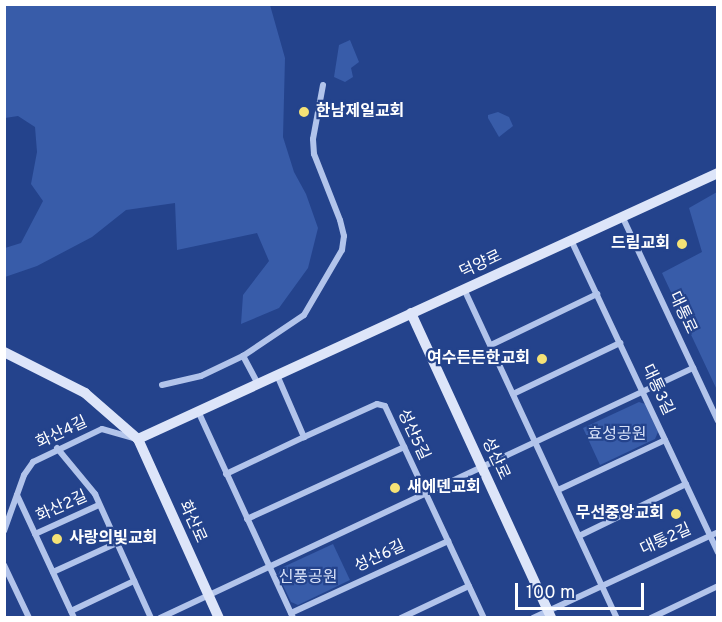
<!DOCTYPE html>
<html>
<head>
<meta charset="utf-8">
<style>
  body { margin:0 }
  #map { position:relative; width:722px; height:622px; overflow:hidden; background:#24438c; font-family:Overpass,"Noto Sans KR",sans-serif }
  div>[style] { position:absolute }
  .green>* { inset:0; background:#385ca9 }
  .street>* { height:6px; margin:-3px; padding:0 3px; transform-origin:3px; border-radius:3px; background:#b2c4eb }
  .secondary>* { height:10px; margin:-5px; padding:0 5px; transform-origin:5px; border-radius:5px; background:#dde5f9 }
  .dots>* { width:16px; height:16px; translate:-50% -50%; box-sizing:border-box; border:3px solid #24438c; border-radius:50% }
  span { translate:-50% -50%; white-space:nowrap; text-align:center; line-height:1.15; -webkit-text-stroke:4.5px #24438c; paint-order:stroke }
  .poi-label { font-size:16px; color:#fff; font-weight:700 }
  .left { translate:0 -50%; text-align:left }
  .right { translate:-100% -50%; text-align:right }
  .street-label { font-size:16px; color:#fff }
  .park-label { font-size:16px; color:#d7e1f8 }
  .frame { position:absolute; inset:0; border:6px solid #fff; pointer-events:none }
  .scale { position:absolute; left:515px; top:583px; width:129px; height:27px; box-sizing:border-box; border:3px solid #fff; border-top:0; padding-left:8px; font-size:18px; line-height:21px; white-space:nowrap; color:#fff; -webkit-text-stroke:4px #24438c; paint-order:stroke }
</style>
</head>
<body>
<div id="map">
  <div class="green">
    <div style="clip-path:polygon(5px 4px,270px 5px,285px 58px,283px 137px,294px 172px,306px 194px,318px 228px,308px 268px,279px 308px,241px 324px,243px 295px,269px 261px,257px 233px,177px 250px,175px 203px,126px 210px,92px 237px,37px 266px,5px 277px,5px 248px,21px 243px,43px 201px,31px 184px,37px 152px,35px 127px,18px 116px,5px 118px)"></div>
    <div style="clip-path:polygon(350px 40px,359px 62px,351px 68px,353px 77px,345px 82px,334px 77px,339px 45px)"></div>
    <div style="clip-path:polygon(498px 112px,509px 117px,513px 126px,499px 137px,488px 118px,488px 115px)"></div>
    <div style="clip-path:polygon(717px 192px,717px 390px,662px 273px,702px 252px,689px 208px)"></div>
    <div style="clip-path:polygon(639px 402px,645px 404px,658px 432px,655px 439px,600px 465px,583px 428px)"></div>
    <div style="clip-path:polygon(333px 544px,350px 580px,298px 605px,291px 602px,278px 575px,281px 568px)"></div>
  </div>
  <div class="street">
    <div style="left:622px;top:216px;width:226px;rotate:64.9deg"></div>
    <div style="left:571px;top:240px;width:345px;rotate:64.8deg"></div>
    <div style="left:464px;top:289px;width:363px;rotate:65.1deg"></div>
    <div style="left:491px;top:345px;width:118px;rotate:-25.7deg"></div>
    <div style="left:277px;top:375px;width:68px;rotate:66.5deg"></div>
    <div style="left:304px;top:437px;width:80px;rotate:-24.3deg"></div>
    <div style="left:377px;top:404px;width:8px;rotate:14deg"></div>
    <div style="left:385px;top:406px;width:234px;rotate:65deg"></div>
    <div style="left:258px;top:384px;width:32px;rotate:-118deg"></div>
    <div style="left:243px;top:356px;width:73px;rotate:-33.9deg"></div>
    <div style="left:304px;top:315px;width:75px;rotate:-59.7deg"></div>
    <div style="left:342px;top:250px;width:14px;rotate:-82deg"></div>
    <div style="left:344px;top:236px;width:16px;rotate:-104deg"></div>
    <div style="left:340px;top:220px;width:71px;rotate:-111.5deg"></div>
    <div style="left:314px;top:154px;width:15px;rotate:-94deg"></div>
    <div style="left:313px;top:139px;width:55px;rotate:-79.5deg"></div>
    <div style="left:162px;top:385px;width:40px;rotate:-13deg"></div>
    <div style="left:201px;top:376px;width:47px;rotate:-25.5deg"></div>
    <div style="left:513px;top:394px;width:119px;rotate:-25.5deg"></div>
    <div style="left:198px;top:411px;width:228px;rotate:65.3deg"></div>
    <div style="left:57px;top:448px;width:60px;rotate:50.4deg"></div>
    <div style="left:95px;top:494px;width:136px;rotate:65.7deg"></div>
    <div style="left:226px;top:474px;width:86px;rotate:-25.4deg"></div>
    <div style="left:558px;top:490px;width:118px;rotate:-25deg"></div>
    <div style="left:17px;top:495px;width:136px;rotate:65.1deg"></div>
    <div style="left:247px;top:519px;width:173px;rotate:-24.6deg"></div>
    <div style="left:4px;top:531px;width:59px;rotate:-70.3deg"></div>
    <div style="left:24px;top:475px;width:16px;rotate:-55deg"></div>
    <div style="left:33px;top:462px;width:76px;rotate:-25.6deg"></div>
    <div style="left:102px;top:429px;width:33px;rotate:16deg"></div>
    <div style="left:35px;top:534px;width:70px;rotate:-24.4deg"></div>
    <div style="left:579px;top:536px;width:119px;rotate:-25.9deg"></div>
    <div style="left:4px;top:565px;width:59px;rotate:64.7deg"></div>
    <div style="left:53px;top:572px;width:70px;rotate:-24.4deg"></div>
    <div style="left:71px;top:611px;width:70px;rotate:-25.5deg"></div>
    <div style="left:291px;top:613px;width:173px;rotate:-24.6deg"></div>
    <div style="left:160px;top:618px;width:589px;rotate:-25.13deg"></div>
    <div style="left:401px;top:618px;width:75px;rotate:-25.2deg"></div>
    <div style="left:533px;top:618px;width:204px;rotate:-24.9deg"></div>
    <div style="left:651px;top:618px;width:74px;rotate:-25.5deg"></div>
  </div>
  <div class="secondary">
    <div style="left:411px;top:313px;width:336px;rotate:65.3deg"></div>
    <div style="left:4px;top:352px;width:91px;rotate:26.8deg"></div>
    <div style="left:85px;top:393px;width:70px;rotate:41deg"></div>
    <div style="left:138px;top:439px;width:196px;rotate:65.7deg"></div>
    <div style="left:138px;top:439px;width:638px;rotate:-24.64deg"></div>
  </div>
  <div class="dots">
    <div style="left:304px;top:112px;background:#f5e276"></div>
    <div style="left:682px;top:244px;background:#f5e276"></div>
    <div style="left:542px;top:359px;background:#f5e276"></div>
    <div style="left:395px;top:488px;background:#f5e276"></div>
    <div style="left:676px;top:514px;background:#f5e276"></div>
    <div style="left:57px;top:539px;background:#f5e276"></div>
  </div>
  <div class="poi-label">
    <span class="left" style="left:316px;top:112px">한남제일교회</span>
    <span class="right" style="left:670px;top:244px">드림교회</span>
    <span class="right" style="left:530px;top:359px">여수든든한교회</span>
    <span class="left" style="left:407px;top:488px">새에덴교회</span>
    <span class="right" style="left:664px;top:514px">무선중앙교회</span>
    <span class="left" style="left:69px;top:539px">사랑의빛교회</span>
  </div>
  <div class="street-label">
    <span style="left:481px;top:265px;rotate:-25deg">덕양로</span>
    <span style="left:682px;top:313px;rotate:65deg">대통로</span>
    <span style="left:657px;top:390px;rotate:65deg">대통3길</span>
    <span style="left:62px;top:433px;rotate:-25deg">화산4길</span>
    <span style="left:413px;top:435px;rotate:65deg">성산5길</span>
    <span style="left:495px;top:459px;rotate:65deg">성산로</span>
    <span style="left:62px;top:507px;rotate:-24deg">화산2길</span>
    <span style="left:192px;top:522px;rotate:66deg">화산로</span>
    <span style="left:666px;top:540px;rotate:-24deg">대통2길</span>
    <span style="left:380px;top:557px;rotate:-25deg">성산6길</span>
  </div>
  <div class="park-label">
    <span style="left:617px;top:435px">효성공원</span>
    <span style="left:308px;top:578px">신풍공원</span>
  </div>
  <div class="frame"></div>
  <div class="scale">100 m</div>
</div>
</body>
</html>
